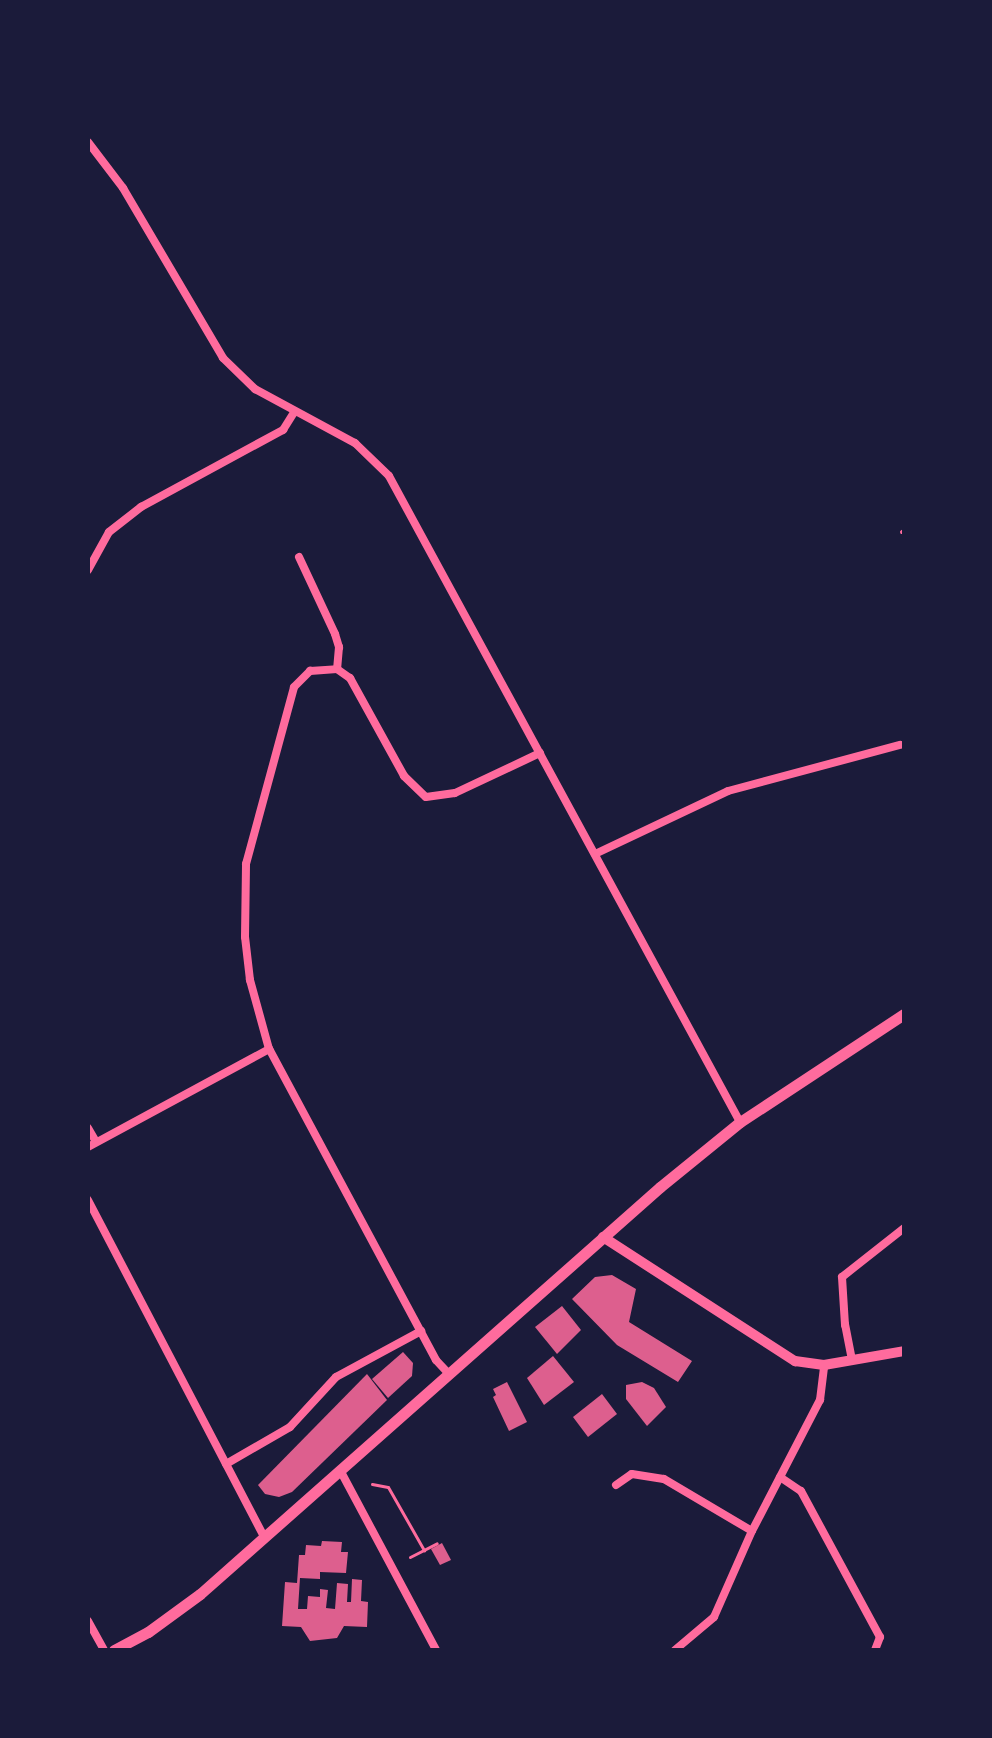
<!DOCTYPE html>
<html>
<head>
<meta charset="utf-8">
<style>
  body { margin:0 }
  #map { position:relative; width:992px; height:1738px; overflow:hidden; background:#1b1b3a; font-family:"Titillium Web",sans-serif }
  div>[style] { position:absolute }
  .building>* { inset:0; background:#dd5f8e }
  .path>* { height:3px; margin:-1.5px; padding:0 1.5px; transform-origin:1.5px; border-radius:1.5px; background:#ff6b9d }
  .service>* { height:4px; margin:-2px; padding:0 2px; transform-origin:2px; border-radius:2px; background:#ff6b9d }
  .minor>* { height:8px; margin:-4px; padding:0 4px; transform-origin:4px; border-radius:4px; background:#ff6b9d }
  .tertiary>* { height:10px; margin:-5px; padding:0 5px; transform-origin:5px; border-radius:5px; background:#ff6b9d }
  .secondary>* { height:11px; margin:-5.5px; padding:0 5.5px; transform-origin:5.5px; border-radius:5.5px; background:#ff6b9d }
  span { translate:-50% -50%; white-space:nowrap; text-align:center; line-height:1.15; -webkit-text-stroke:8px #1b1b3a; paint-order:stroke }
  .frame { position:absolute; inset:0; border:90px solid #1b1b3a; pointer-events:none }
</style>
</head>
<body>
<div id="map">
  <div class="building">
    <div style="clip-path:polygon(612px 1275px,636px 1289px,629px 1322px,692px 1361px,678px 1382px,617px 1345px,572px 1299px,595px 1277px)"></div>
    <div style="clip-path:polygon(562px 1306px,581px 1330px,557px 1354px,535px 1327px)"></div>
    <div style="clip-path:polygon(403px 1352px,413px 1363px,412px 1376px,388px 1398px,372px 1379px)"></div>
    <div style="clip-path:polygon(553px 1356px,574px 1382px,544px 1405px,527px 1378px)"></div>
    <div style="clip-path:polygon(367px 1374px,387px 1400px,292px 1492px,279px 1497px,265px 1494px,258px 1485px)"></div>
    <div style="clip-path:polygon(507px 1382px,527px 1422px,509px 1431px,493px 1397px,496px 1395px,493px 1389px)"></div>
    <div style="clip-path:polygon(642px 1382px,654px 1388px,666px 1407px,647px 1426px,626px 1399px,626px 1385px)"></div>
    <div style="clip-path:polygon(602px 1394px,617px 1414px,588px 1437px,573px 1417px)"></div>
    <div style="clip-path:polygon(322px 1541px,342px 1542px,341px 1552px,348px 1552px,346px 1573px,320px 1572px,320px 1579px,300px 1578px,298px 1609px,307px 1609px,308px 1596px,320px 1597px,320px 1589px,328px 1590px,326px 1608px,335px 1609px,337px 1583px,348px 1584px,347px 1602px,351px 1602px,352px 1579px,362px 1580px,361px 1601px,368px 1602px,367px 1627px,344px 1626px,337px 1638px,310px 1641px,301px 1627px,282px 1626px,285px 1582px,297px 1583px,299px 1555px,305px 1555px,306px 1545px,321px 1546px)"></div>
    <div style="clip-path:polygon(442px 1543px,451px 1560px,440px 1565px,431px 1549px)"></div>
  </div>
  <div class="path">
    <div style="left:372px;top:1484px;width:16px;rotate:11deg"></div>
    <div style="left:388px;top:1487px;width:73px;rotate:60.3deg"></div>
    <div style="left:410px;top:1557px;width:30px;rotate:-27deg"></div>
  </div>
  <div class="service">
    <div style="left:902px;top:532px;width:2px;rotate:-27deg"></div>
  </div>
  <div class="minor">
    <div style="left:88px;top:142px;width:58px;rotate:52.7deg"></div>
    <div style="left:123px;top:188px;width:197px;rotate:59.5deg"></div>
    <div style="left:223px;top:358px;width:45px;rotate:44.1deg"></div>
    <div style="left:255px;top:389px;width:114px;rotate:28.4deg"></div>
    <div style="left:355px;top:443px;width:47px;rotate:44.1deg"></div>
    <div style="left:389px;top:476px;width:735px;rotate:61.48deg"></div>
    <div style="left:299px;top:557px;width:85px;rotate:64.9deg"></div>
    <div style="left:335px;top:634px;width:14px;rotate:73deg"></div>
    <div style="left:339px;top:647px;width:22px;rotate:95deg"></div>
    <div style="left:88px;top:570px;width:43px;rotate:-61.1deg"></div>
    <div style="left:109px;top:532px;width:41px;rotate:-38deg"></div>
    <div style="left:141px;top:507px;width:162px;rotate:-28.5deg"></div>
    <div style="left:283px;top:430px;width:22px;rotate:-58deg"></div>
    <div style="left:595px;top:854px;width:147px;rotate:-25.3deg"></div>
    <div style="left:728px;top:791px;width:178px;rotate:-15deg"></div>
    <div style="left:88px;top:1128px;width:16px;rotate:60deg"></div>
    <div style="left:88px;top:1147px;width:206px;rotate:-28.4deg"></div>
    <div style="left:88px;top:1200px;width:379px;rotate:62.4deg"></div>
    <div style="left:852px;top:1360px;width:36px;rotate:-101deg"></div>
    <div style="left:845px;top:1325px;width:48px;rotate:-93.6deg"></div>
    <div style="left:842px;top:1277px;width:79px;rotate:-38.3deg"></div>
    <div style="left:449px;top:1374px;width:19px;rotate:-133deg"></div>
    <div style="left:436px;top:1360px;width:353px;rotate:-118.2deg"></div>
    <div style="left:269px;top:1049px;width:72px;rotate:-105.4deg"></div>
    <div style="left:250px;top:980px;width:43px;rotate:-96.6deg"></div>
    <div style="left:245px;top:937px;width:73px;rotate:-89.2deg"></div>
    <div style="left:246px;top:864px;width:183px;rotate:-74.8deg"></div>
    <div style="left:294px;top:687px;width:23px;rotate:-45deg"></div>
    <div style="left:310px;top:671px;width:27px;rotate:-4deg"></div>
    <div style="left:337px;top:669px;width:16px;rotate:35deg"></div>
    <div style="left:350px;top:678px;width:112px;rotate:61.1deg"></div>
    <div style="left:404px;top:776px;width:30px;rotate:44deg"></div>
    <div style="left:426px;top:797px;width:29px;rotate:-8deg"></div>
    <div style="left:455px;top:793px;width:94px;rotate:-25.2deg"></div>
    <div style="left:226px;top:1464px;width:74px;rotate:-30deg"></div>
    <div style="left:290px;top:1427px;width:68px;rotate:-47.4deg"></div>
    <div style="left:336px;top:1377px;width:97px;rotate:-28.4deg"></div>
    <div style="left:340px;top:1470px;width:204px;rotate:61.9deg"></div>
    <div style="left:780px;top:1477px;width:25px;rotate:34deg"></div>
    <div style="left:801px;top:1491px;width:166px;rotate:61.6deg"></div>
    <div style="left:880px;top:1637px;width:14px;rotate:111deg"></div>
    <div style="left:616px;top:1485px;width:19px;rotate:-35deg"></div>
    <div style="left:632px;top:1474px;width:32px;rotate:9deg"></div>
    <div style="left:664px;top:1479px;width:102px;rotate:30.6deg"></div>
    <div style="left:88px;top:1621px;width:33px;rotate:61deg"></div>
    <div style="left:675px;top:1650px;width:51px;rotate:-40.2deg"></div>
    <div style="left:714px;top:1617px;width:94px;rotate:-66.2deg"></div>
    <div style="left:752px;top:1531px;width:148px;rotate:-62.6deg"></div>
    <div style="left:820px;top:1400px;width:35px;rotate:-83deg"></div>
  </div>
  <div class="tertiary">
    <div style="left:603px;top:1237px;width:229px;rotate:32.9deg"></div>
    <div style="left:795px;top:1361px;width:29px;rotate:8deg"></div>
    <div style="left:824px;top:1365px;width:81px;rotate:-9.9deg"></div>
  </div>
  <div class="secondary">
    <div style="left:114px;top:1650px;width:38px;rotate:-28deg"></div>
    <div style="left:148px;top:1632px;width:64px;rotate:-36.2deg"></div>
    <div style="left:200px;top:1594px;width:614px;rotate:-41.5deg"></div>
    <div style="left:660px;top:1187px;width:103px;rotate:-39.1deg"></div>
    <div style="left:740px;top:1122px;width:196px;rotate:-33.4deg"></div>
  </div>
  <div class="frame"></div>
</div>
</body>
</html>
